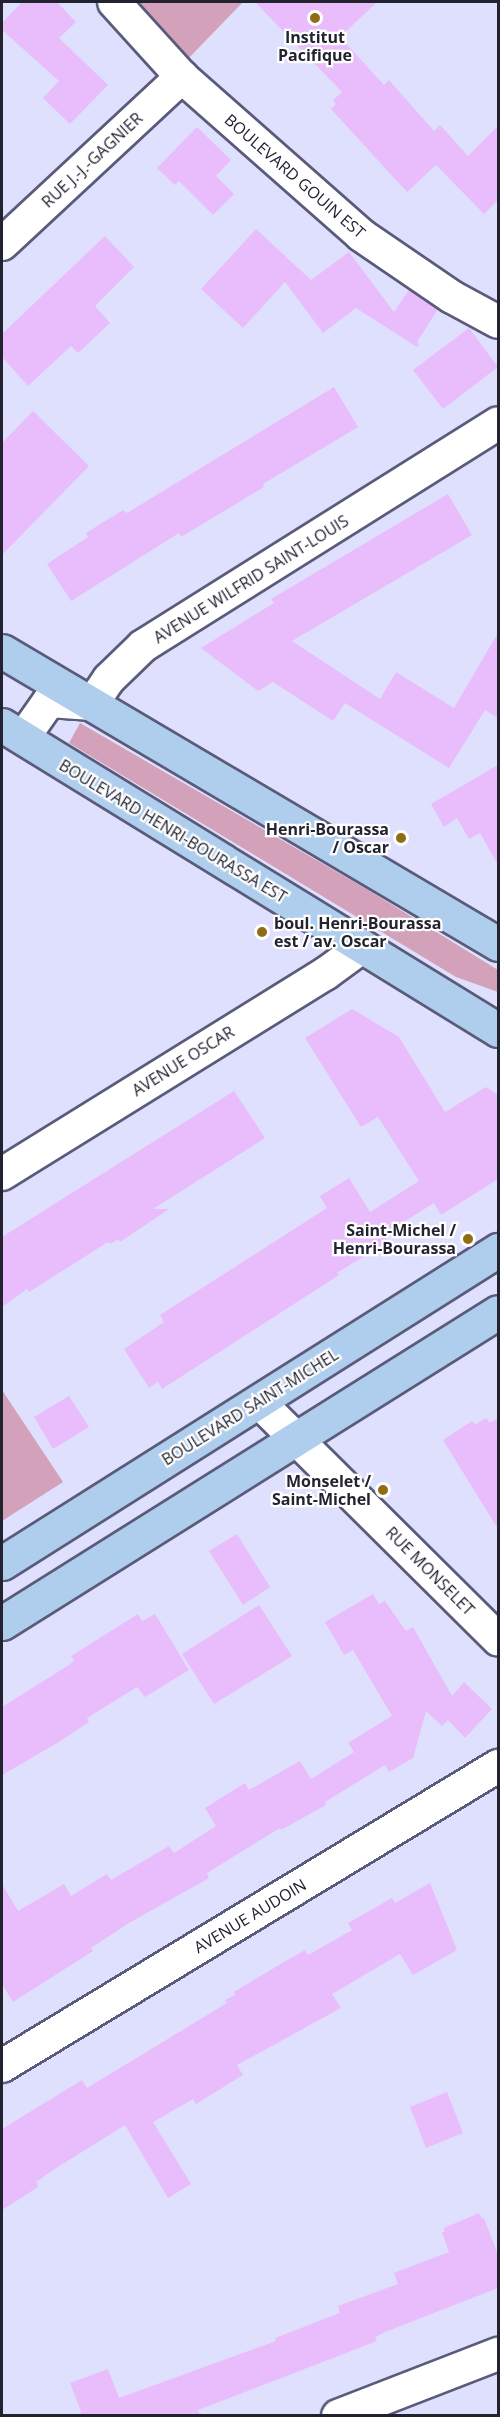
<!DOCTYPE html>
<html>
<head>
<meta charset="utf-8">
<style>
  body { margin:0 }
  #map { position:relative; width:500px; height:2417px; overflow:hidden; background:#dfe0fd; font-family:"Open Sans",sans-serif }
  div>[style] { position:absolute }
  .green>* { inset:0; background:#d3a1b9 }
  .building>* { inset:0; background:#e9bcfc }
  .roads { filter:drop-shadow(2px 0 #5a5b7a) drop-shadow(-2px 0 #5a5b7a) drop-shadow(0 2px #5a5b7a) drop-shadow(0 -2px #5a5b7a) }
  .minor>* { height:32px; margin:-16px; padding:0 16px; transform-origin:16px; border-radius:16px; background:#fff }
  .major>* { height:33px; margin:-16.5px; padding:0 16.5px; transform-origin:16.5px; border-radius:16.5px; background:#afcdec }
  .dots>* { width:16px; height:16px; translate:-50% -50%; box-sizing:border-box; border:3px solid #fff; border-radius:50% }
  span { translate:-50% -50%; white-space:nowrap; text-align:center; line-height:1.15; -webkit-text-stroke:4.5px #fff; paint-order:stroke }
  .poi-label { font-size:16px; color:#232330; font-weight:700 }
  .right { translate:-100% -50%; text-align:right }
  .left { translate:0 -50%; text-align:left }
  .street-label { font-size:16px; color:#232330 }
  .frame { position:absolute; inset:0; border:3px solid #232330; pointer-events:none }
</style>
</head>
<body>
<div id="map">
  <div class="green">
    <div style="clip-path:polygon(127px 2px,243px 2px,184px 63px)"></div>
    <div style="clip-path:polygon(80px 723px,368px 890px,498px 970px,498px 992px,456px 977px,69px 743px)"></div>
    <div style="clip-path:polygon(2px 1390px,63px 1482px,2px 1521px)"></div>
  </div>
  <div class="building">
    <div style="clip-path:polygon(22px 2px,57px 2px,76px 22px,59px 38px,108px 85px,70px 124px,43px 98px,59px 81px,2px 30px,2px 23px)"></div>
    <div style="clip-path:polygon(255px 2px,377px 2px,340px 37px,384px 85px,389px 80px,434px 131px,440px 125px,468px 156px,498px 126px,498px 200px,484px 214px,436px 165px,407px 192px,331px 109px,336px 104px,333px 100px,342px 92px)"></div>
    <div style="clip-path:polygon(197px 127px,231px 160px,216px 176px,234px 194px,213px 215px,179px 181px,175px 185px,157px 168px)"></div>
    <div style="clip-path:polygon(256px 229px,311px 280px,349px 252px,394px 312px,409px 290px,438px 309px,417px 342px,419px 345px,417px 347px,356px 308px,323px 333px,285px 282px,243px 328px,201px 289px)"></div>
    <div style="clip-path:polygon(105px 236px,134px 267px,95px 306px,110px 323px,78px 353px,71px 346px,28px 386px,2px 357px,2px 334px)"></div>
    <div style="clip-path:polygon(469px 328px,498px 367px,443px 409px,413px 370px)"></div>
    <div style="clip-path:polygon(334px 387px,358px 427px,263px 484px,264px 487px,181px 537px,179px 533px,71px 601px,47px 564px,88px 537px,86px 533px,123px 510px,127px 513px)"></div>
    <div style="clip-path:polygon(33px 411px,89px 466px,2px 555px,2px 443px)"></div>
    <div style="clip-path:polygon(448px 494px,472px 535px,292px 641px,380px 699px,396px 672px,454px 708px,498px 633px,498px 718px,485px 710px,449px 768px,345px 703px,333px 721px,273px 682px,258px 691px,201px 648px,274px 603px,271px 599px)"></div>
    <div style="clip-path:polygon(498px 765px,498px 865px,480px 833px,469px 839px,457px 818px,444px 827px,431px 804px)"></div>
    <div style="clip-path:polygon(352px 1009px,399px 1037px,445px 1112px,486px 1087px,498px 1095px,498px 1179px,441px 1215px,434px 1203px,384px 1234px,388px 1241px,337px 1273px,339px 1275px,162px 1389px,158px 1382px,149px 1388px,124px 1349px,164px 1322px,160px 1315px,327px 1208px,320px 1196px,349px 1178px,370px 1212px,419px 1181px,378px 1117px,361px 1127px,305px 1038px)"></div>
    <div style="clip-path:polygon(234px 1091px,265px 1138px,153px 1209px,169px 1209px,120px 1242px,118px 1239px,110px 1244px,108px 1242px,29px 1292px,27px 1289px,2px 1307px,2px 1237px)"></div>
    <div style="clip-path:polygon(69px 1396px,89px 1427px,53px 1449px,34px 1417px)"></div>
    <div style="clip-path:polygon(486px 1418px,490px 1423px,498px 1418px,498px 1529px,443px 1440px,472px 1421px,475px 1425px)"></div>
    <div style="clip-path:polygon(237px 1534px,270px 1587px,243px 1605px,209px 1551px)"></div>
    <div style="clip-path:polygon(373px 1594px,379px 1604px,385px 1601px,406px 1631px,413px 1627px,452px 1696px,464px 1682px,492px 1709px,465px 1738px,448px 1720px,442px 1726px,426px 1711px,413px 1758px,389px 1772px,385px 1765px,325px 1802px,326px 1805px,281px 1830px,280px 1828px,207px 1873px,209px 1878px,129px 1923px,91px 1948px,93px 1951px,13px 2002px,2px 1984px,2px 1884px,18px 1911px,64px 1884px,71px 1896px,107px 1874px,111px 1880px,169px 1846px,174px 1853px,216px 1826px,205px 1808px,245px 1783px,249px 1790px,300px 1761px,311px 1779px,354px 1752px,348px 1743px,392px 1716px,353px 1650px,344px 1655px,325px 1622px)"></div>
    <div style="clip-path:polygon(259px 1605px,292px 1656px,214px 1704px,182px 1654px)"></div>
    <div style="clip-path:polygon(138px 1614px,142px 1621px,155px 1614px,189px 1670px,145px 1697px,137px 1687px,87px 1718px,89px 1722px,59px 1742px,2px 1775px,2px 1707px,69px 1665px,74px 1660px,71px 1656px)"></div>
    <div style="clip-path:polygon(430px 1883px,457px 1950px,413px 1975px,400px 1954px,332px 1994px,341px 2008px,237px 2065px,243px 2075px,196px 2104px,193px 2099px,153px 2122px,191px 2184px,168px 2198px,125px 2125px,53px 2170px,36px 2182px,38px 2187px,2px 2210px,2px 2129px,82px 2080px,87px 2088px,227px 2003px,225px 2000px,235px 1995px,234px 1992px,284px 1962px,305px 1950px,308px 1955px,352px 1930px,348px 1923px,392px 1898px,395px 1903px)"></div>
    <div style="clip-path:polygon(447px 2092px,463px 2133px,426px 2148px,410px 2107px)"></div>
    <div style="clip-path:polygon(479px 2213px,482px 2219px,484px 2218px,498px 2255px,498px 2288px,385px 2332px,375px 2337px,377px 2341px,198px 2410px,200px 2415px,79px 2415px,81px 2411px,70px 2383px,108px 2369px,119px 2398px,276px 2341px,275px 2338px,340px 2313px,338px 2306px,398px 2284px,394px 2273px,449px 2252px,442px 2232px,445px 2232px,444px 2228px)"></div>
  </div>
  <div class="roads">
    <div class="minor">
      <div style="left:114px;top:2px;width:101px;rotate:47.8deg"></div>
      <div style="left:182px;top:77px;width:239px;rotate:41.4deg"></div>
      <div style="left:361px;top:235px;width:110px;rotate:34.3deg"></div>
      <div style="left:452px;top:297px;width:52px;rotate:28.5deg"></div>
      <div style="left:2px;top:244px;width:246px;rotate:-42.9deg"></div>
      <div style="left:23px;top:738px;width:45px;rotate:-54.9deg"></div>
      <div style="left:49px;top:701px;width:43px;rotate:4deg"></div>
      <div style="left:92px;top:704px;width:30px;rotate:-56deg"></div>
      <div style="left:109px;top:679px;width:47px;rotate:-44.1deg"></div>
      <div style="left:143px;top:646px;width:419px;rotate:-32.1deg"></div>
      <div style="left:2px;top:1174px;width:380px;rotate:-31.8deg"></div>
      <div style="left:325px;top:974px;width:46px;rotate:-36.1deg"></div>
      <div style="left:259px;top:1402px;width:337px;rotate:44.8deg"></div>
      <div style="left:2px;top:2066px;width:580px;rotate:-31.17deg"></div>
      <div style="left:338px;top:2416px;width:172px;rotate:-21.2deg"></div>
    </div>
    <div class="major">
      <div style="left:2px;top:651px;width:576px;rotate:30.57deg"></div>
      <div style="left:2px;top:725px;width:582px;rotate:31.59deg"></div>
      <div style="left:2px;top:1563px;width:587px;rotate:-32.25deg"></div>
      <div style="left:2px;top:1623px;width:585px;rotate:-32.09deg"></div>
    </div>
  </div>
  <div class="dots">
    <div style="left:315px;top:18px;background:#8f6d12"></div>
    <div style="left:401px;top:838px;background:#8f6d12"></div>
    <div style="left:262px;top:932px;background:#8f6d12"></div>
    <div style="left:468px;top:1239px;background:#8f6d12"></div>
    <div style="left:383px;top:1490px;background:#8f6d12"></div>
  </div>
  <div class="poi-label">
    <span style="left:315px;top:46px">Institut<br>Pacifique</span>
    <span class="right" style="left:389px;top:838px">Henri-Bourassa<br>/ Oscar</span>
    <span class="left" style="left:274px;top:932px">boul. Henri-Bourassa<br>est / av. Oscar</span>
    <span class="right" style="left:456px;top:1239px">Saint-Michel /<br>Henri-Bourassa</span>
    <span class="right" style="left:371px;top:1490px">Monselet /<br>Saint-Michel</span>
  </div>
  <div class="street-label">
    <span style="left:92px;top:160px;rotate:-43deg">RUE J.-J.-GAGNIER</span>
    <span style="left:295px;top:176px;rotate:41deg">BOULEVARD GOUIN EST</span>
    <span style="left:251px;top:579px;rotate:-32deg">AVENUE WILFRID SAINT-LOUIS</span>
    <span style="left:173px;top:831px;rotate:31deg">BOULEVARD HENRI-BOURASSA EST</span>
    <span style="left:183px;top:1061px;rotate:-32deg">AVENUE OSCAR</span>
    <span style="left:250px;top:1407px;rotate:-32deg">BOULEVARD SAINT-MICHEL</span>
    <span style="left:430px;top:1571px;rotate:45deg">RUE MONSELET</span>
    <span style="left:250px;top:1916px;rotate:-31deg">AVENUE AUDOIN</span>
  </div>
  <div class="frame"></div>
</div>
</body>
</html>
